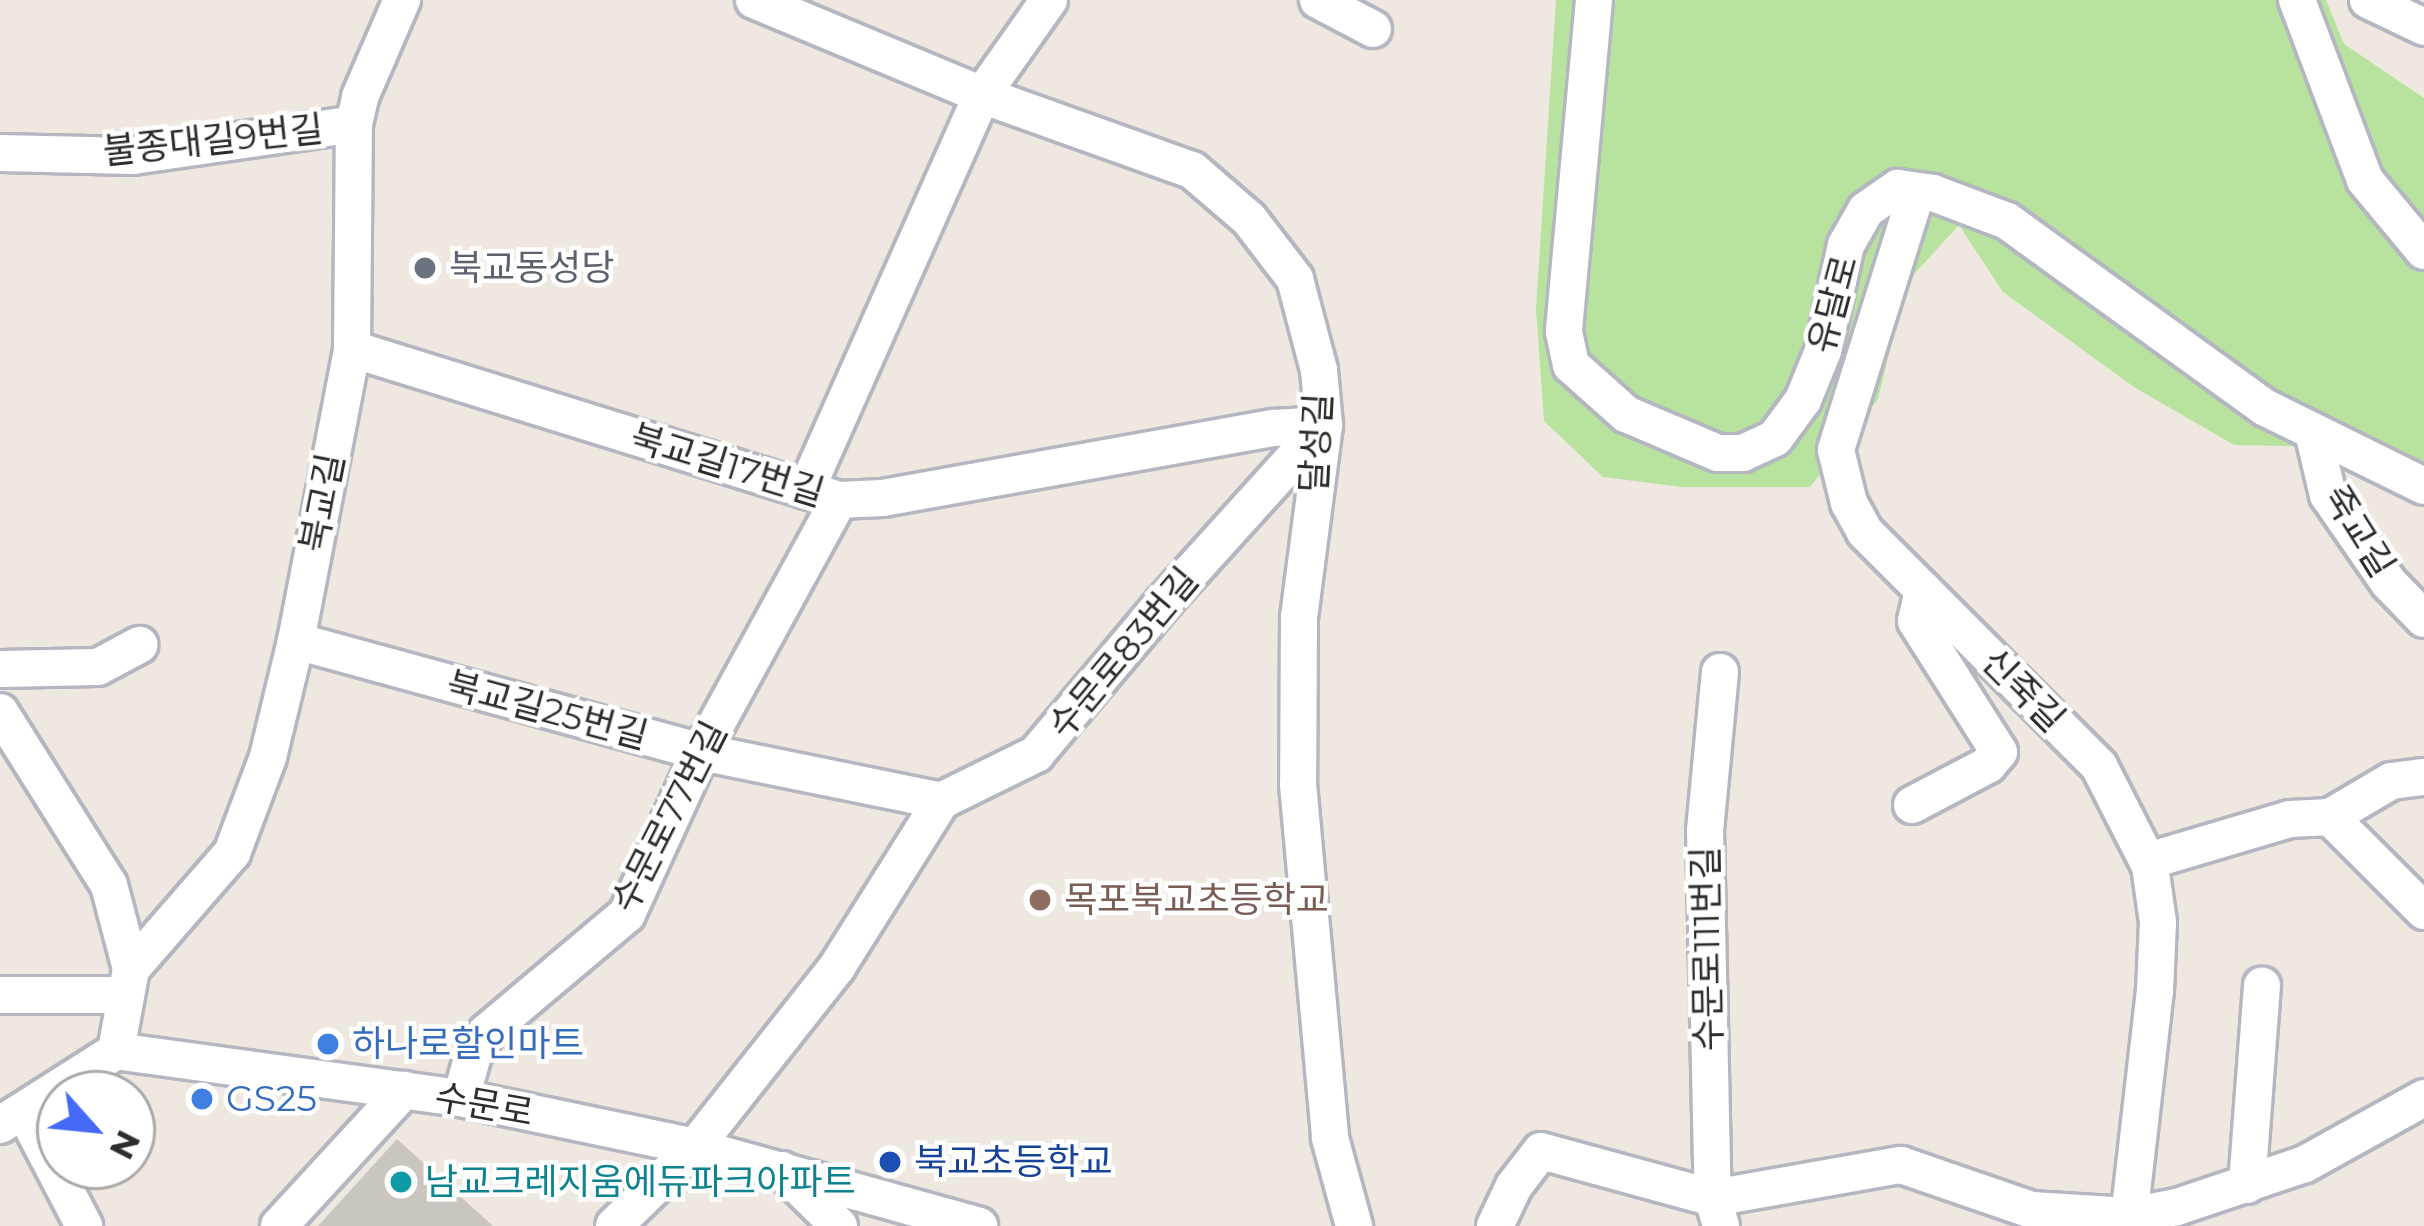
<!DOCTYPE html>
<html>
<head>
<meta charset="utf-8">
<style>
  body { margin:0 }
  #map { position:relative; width:2424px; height:1226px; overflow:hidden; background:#eee8e1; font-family:Montserrat,"Noto Sans KR",sans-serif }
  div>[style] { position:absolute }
  .green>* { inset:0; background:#b7e39f }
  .building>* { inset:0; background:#cac6bf }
  .roads { filter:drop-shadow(3px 0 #b4b7c0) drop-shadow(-3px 0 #b4b7c0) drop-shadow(0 3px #b4b7c0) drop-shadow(0 -3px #b4b7c0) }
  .minor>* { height:36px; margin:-18px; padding:0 18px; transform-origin:18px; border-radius:18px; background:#fff }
  .dots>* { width:33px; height:33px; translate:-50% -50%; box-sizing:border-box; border:6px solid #fff; border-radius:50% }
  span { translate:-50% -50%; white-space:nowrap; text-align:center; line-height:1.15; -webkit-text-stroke:9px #fff; paint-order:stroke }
  .street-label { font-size:36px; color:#2d2d2d }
  .worship-label { font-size:36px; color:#5b616d }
  .left { translate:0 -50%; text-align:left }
  .education-label { font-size:36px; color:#785e54 }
  .shop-label { font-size:36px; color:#366cbe }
  .transit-label { font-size:36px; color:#164399 }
  .culture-label { font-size:36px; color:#0d838f }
  .north { position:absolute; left:36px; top:1070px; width:120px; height:120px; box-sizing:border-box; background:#fff; border:3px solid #ababab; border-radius:50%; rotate:117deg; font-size:33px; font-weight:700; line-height:48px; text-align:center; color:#2d2d2d }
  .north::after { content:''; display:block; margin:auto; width:42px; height:54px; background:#456af7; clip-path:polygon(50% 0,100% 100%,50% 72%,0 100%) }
</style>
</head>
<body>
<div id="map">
  <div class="green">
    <div style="clip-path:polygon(1556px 0,2326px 0,2344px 44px,2424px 98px,2424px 490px,2341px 447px,2234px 445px,2134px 387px,2003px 292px,1959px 225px,1906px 283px,1878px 399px,1810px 487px,1682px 487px,1603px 477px,1544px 421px,1536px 308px)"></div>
  </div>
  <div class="building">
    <div style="clip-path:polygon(397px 1139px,493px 1226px,318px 1226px)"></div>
  </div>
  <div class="roads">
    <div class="minor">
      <div style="left:754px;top:0;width:247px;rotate:22.6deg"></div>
      <div style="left:982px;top:95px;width:223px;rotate:19.7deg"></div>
      <div style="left:1192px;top:170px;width:75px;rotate:40.7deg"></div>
      <div style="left:1249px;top:219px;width:76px;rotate:52.5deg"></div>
      <div style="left:1295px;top:279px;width:94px;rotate:75.2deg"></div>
      <div style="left:1319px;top:370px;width:55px;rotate:84.8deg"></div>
      <div style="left:1324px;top:425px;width:194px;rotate:97.4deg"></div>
      <div style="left:1299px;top:617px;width:167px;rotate:90.3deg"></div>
      <div style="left:1298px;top:784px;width:355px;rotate:84.8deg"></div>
      <div style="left:1330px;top:1138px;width:91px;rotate:74.7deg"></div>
      <div style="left:1318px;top:0;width:62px;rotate:27.8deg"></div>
      <div style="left:1594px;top:0;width:333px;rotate:95.2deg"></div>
      <div style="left:1564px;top:332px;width:34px;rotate:78deg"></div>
      <div style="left:1571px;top:365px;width:74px;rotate:41.7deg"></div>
      <div style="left:1626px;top:414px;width:100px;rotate:23deg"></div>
      <div style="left:1718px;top:453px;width:25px"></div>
      <div style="left:1743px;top:453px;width:35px;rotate:-25deg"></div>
      <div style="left:1775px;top:438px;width:47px;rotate:-53.6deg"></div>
      <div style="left:1803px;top:400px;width:53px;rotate:-67.8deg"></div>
      <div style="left:1823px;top:351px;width:108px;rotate:-77.8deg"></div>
      <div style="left:1846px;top:245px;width:40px;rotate:-60.3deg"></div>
      <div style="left:1866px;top:210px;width:39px;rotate:-35deg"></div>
      <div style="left:1898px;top:188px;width:35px;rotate:8deg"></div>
      <div style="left:1933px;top:193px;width:79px;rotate:20.7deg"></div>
      <div style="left:2007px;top:221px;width:317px;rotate:35.9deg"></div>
      <div style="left:2264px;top:407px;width:178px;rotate:26.3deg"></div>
      <div style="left:2297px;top:0;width:192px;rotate:69.3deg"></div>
      <div style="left:2365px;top:180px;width:92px;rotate:50.3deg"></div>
      <div style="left:2368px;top:0;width:62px;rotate:25.7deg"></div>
      <div style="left:0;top:153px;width:133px;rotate:1.3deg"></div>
      <div style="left:133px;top:156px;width:223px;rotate:-8.2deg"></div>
      <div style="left:1917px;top:191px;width:271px;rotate:107.4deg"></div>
      <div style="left:1836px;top:450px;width:55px;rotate:76.2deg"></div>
      <div style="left:1849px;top:503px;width:33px;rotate:61deg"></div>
      <div style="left:1865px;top:532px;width:331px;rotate:45deg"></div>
      <div style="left:2099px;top:766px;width:112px;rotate:63deg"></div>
      <div style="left:2150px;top:866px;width:57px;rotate:81.9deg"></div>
      <div style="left:2158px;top:922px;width:68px;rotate:92.5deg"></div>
      <div style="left:2155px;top:990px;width:238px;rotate:96.5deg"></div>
      <div style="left:352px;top:349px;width:510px;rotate:17.23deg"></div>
      <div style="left:839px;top:500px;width:44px;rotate:-2.6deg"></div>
      <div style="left:883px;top:498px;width:397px;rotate:-10.2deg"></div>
      <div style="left:1274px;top:428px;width:50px;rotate:-3.4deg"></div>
      <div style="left:2313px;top:432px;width:65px;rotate:76.6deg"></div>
      <div style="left:2328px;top:495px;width:107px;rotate:55.3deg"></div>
      <div style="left:2389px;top:583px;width:50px;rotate:45.8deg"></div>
      <div style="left:806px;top:490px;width:432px;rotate:-66deg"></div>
      <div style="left:982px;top:95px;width:116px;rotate:-54.8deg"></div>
      <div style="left:296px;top:641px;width:420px;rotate:15.3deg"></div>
      <div style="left:701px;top:752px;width:245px;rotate:11.5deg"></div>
      <div style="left:0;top:669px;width:98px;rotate:-1.2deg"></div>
      <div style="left:98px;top:667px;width:47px;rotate:-28.2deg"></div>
      <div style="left:1720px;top:672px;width:159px;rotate:95.4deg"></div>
      <div style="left:1705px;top:830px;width:368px;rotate:88.8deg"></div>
      <div style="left:1713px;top:1198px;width:29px;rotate:74deg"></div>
      <div style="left:0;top:712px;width:204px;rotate:57.8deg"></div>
      <div style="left:109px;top:885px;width:87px;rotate:75.3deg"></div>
      <div style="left:131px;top:969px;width:83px;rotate:100.4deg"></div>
      <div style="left:1912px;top:805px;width:86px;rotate:-27.8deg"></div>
      <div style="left:1988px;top:765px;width:17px;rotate:-50deg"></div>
      <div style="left:1999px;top:752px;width:155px;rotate:-122.4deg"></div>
      <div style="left:1916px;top:621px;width:32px;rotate:-77deg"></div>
      <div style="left:2330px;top:817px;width:71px;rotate:-30.5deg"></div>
      <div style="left:2391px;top:781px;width:33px;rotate:-7deg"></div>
      <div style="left:2148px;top:861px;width:148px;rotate:-16.5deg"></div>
      <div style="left:2290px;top:819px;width:40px;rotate:-2.9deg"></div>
      <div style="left:2330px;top:817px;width:133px;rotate:45deg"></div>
      <div style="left:131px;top:969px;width:154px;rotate:-49deg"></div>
      <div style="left:232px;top:853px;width:103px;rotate:-69.4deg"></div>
      <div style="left:268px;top:757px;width:119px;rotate:-76.4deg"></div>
      <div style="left:296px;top:641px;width:297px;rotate:-79.1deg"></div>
      <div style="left:352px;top:349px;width:225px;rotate:-89.5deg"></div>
      <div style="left:354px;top:124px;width:28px;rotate:-77deg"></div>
      <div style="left:360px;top:97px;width:106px;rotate:-66.6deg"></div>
      <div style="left:0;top:995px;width:122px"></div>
      <div style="left:461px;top:1098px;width:45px;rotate:-74.4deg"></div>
      <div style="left:473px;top:1055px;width:27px;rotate:-59deg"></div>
      <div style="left:487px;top:1032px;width:183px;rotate:-40.1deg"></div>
      <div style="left:627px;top:914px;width:178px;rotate:-65.4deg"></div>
      <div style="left:701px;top:752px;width:287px;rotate:-61.3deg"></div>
      <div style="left:24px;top:1111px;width:130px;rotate:62.4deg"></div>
      <div style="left:0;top:1125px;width:138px;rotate:-32.5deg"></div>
      <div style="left:116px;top:1051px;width:348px;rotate:7.8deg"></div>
      <div style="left:461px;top:1098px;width:239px;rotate:11.8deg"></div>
      <div style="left:695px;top:1147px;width:295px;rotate:15.5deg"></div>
      <div style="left:782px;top:1170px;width:80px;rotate:44.5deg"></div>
      <div style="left:2247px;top:1185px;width:200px;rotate:-85.7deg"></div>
      <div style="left:279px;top:1226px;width:185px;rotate:-47.4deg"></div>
      <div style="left:614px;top:1226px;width:113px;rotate:-44.3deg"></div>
      <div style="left:695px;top:1147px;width:229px;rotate:-51.7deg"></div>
      <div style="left:837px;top:967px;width:196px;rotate:-57.9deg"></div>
      <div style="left:941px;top:801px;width:106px;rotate:-26.3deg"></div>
      <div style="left:1036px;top:754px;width:197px;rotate:-49.9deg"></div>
      <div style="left:1163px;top:603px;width:240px;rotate:-47.9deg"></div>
      <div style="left:1495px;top:1226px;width:44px;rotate:-64.6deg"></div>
      <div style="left:1514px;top:1186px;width:44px;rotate:-52.4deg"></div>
      <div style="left:1541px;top:1151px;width:178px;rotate:15.3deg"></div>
      <div style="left:1713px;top:1198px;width:191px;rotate:-10deg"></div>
      <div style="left:1901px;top:1165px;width:139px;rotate:19deg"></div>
      <div style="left:2032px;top:1210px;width:97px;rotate:3.5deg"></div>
      <div style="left:2129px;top:1216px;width:49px;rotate:-10.6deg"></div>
      <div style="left:2177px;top:1207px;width:135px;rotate:-18.6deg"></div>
      <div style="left:2305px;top:1164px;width:136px;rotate:-29deg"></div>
    </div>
  </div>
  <div class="dots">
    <div style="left:425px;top:268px;background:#6b7280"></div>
    <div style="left:1040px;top:900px;background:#8d6e63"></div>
    <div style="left:328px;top:1044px;background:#3f7fe0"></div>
    <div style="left:202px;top:1099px;background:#3f7fe0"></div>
    <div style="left:890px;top:1162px;background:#1a4fb4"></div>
    <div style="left:401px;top:1182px;background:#0f9aa8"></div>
  </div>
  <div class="street-label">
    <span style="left:213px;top:140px;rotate:-6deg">불종대길9번길</span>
    <span style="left:1833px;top:304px;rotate:-75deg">유달로</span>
    <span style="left:1316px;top:443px;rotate:-87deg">달성길</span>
    <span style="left:727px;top:465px;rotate:17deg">북교길17번길</span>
    <span style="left:322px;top:503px;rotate:-79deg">북교길</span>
    <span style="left:2359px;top:531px;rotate:58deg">죽교길</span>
    <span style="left:1123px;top:653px;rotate:-50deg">수문로83번길</span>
    <span style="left:2023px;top:690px;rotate:45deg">신죽길</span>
    <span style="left:547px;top:710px;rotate:15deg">북교길25번길</span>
    <span style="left:669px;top:817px;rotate:-63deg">수문로77번길</span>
    <span style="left:1707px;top:949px;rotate:-91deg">수문로111번길</span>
    <span style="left:484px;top:1105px;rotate:10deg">수문로</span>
  </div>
  <div class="worship-label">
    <span class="left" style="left:449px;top:268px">북교동성당</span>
  </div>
  <div class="education-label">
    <span class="left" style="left:1064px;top:900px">목포북교초등학교</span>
  </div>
  <div class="shop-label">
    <span class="left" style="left:352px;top:1044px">하나로할인마트</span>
    <span class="left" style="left:226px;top:1099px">GS25</span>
  </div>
  <div class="transit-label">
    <span class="left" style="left:914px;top:1162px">북교초등학교</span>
  </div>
  <div class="culture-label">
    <span class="left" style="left:425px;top:1182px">남교크레지움에듀파크아파트</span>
  </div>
  <div class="north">N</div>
</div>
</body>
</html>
